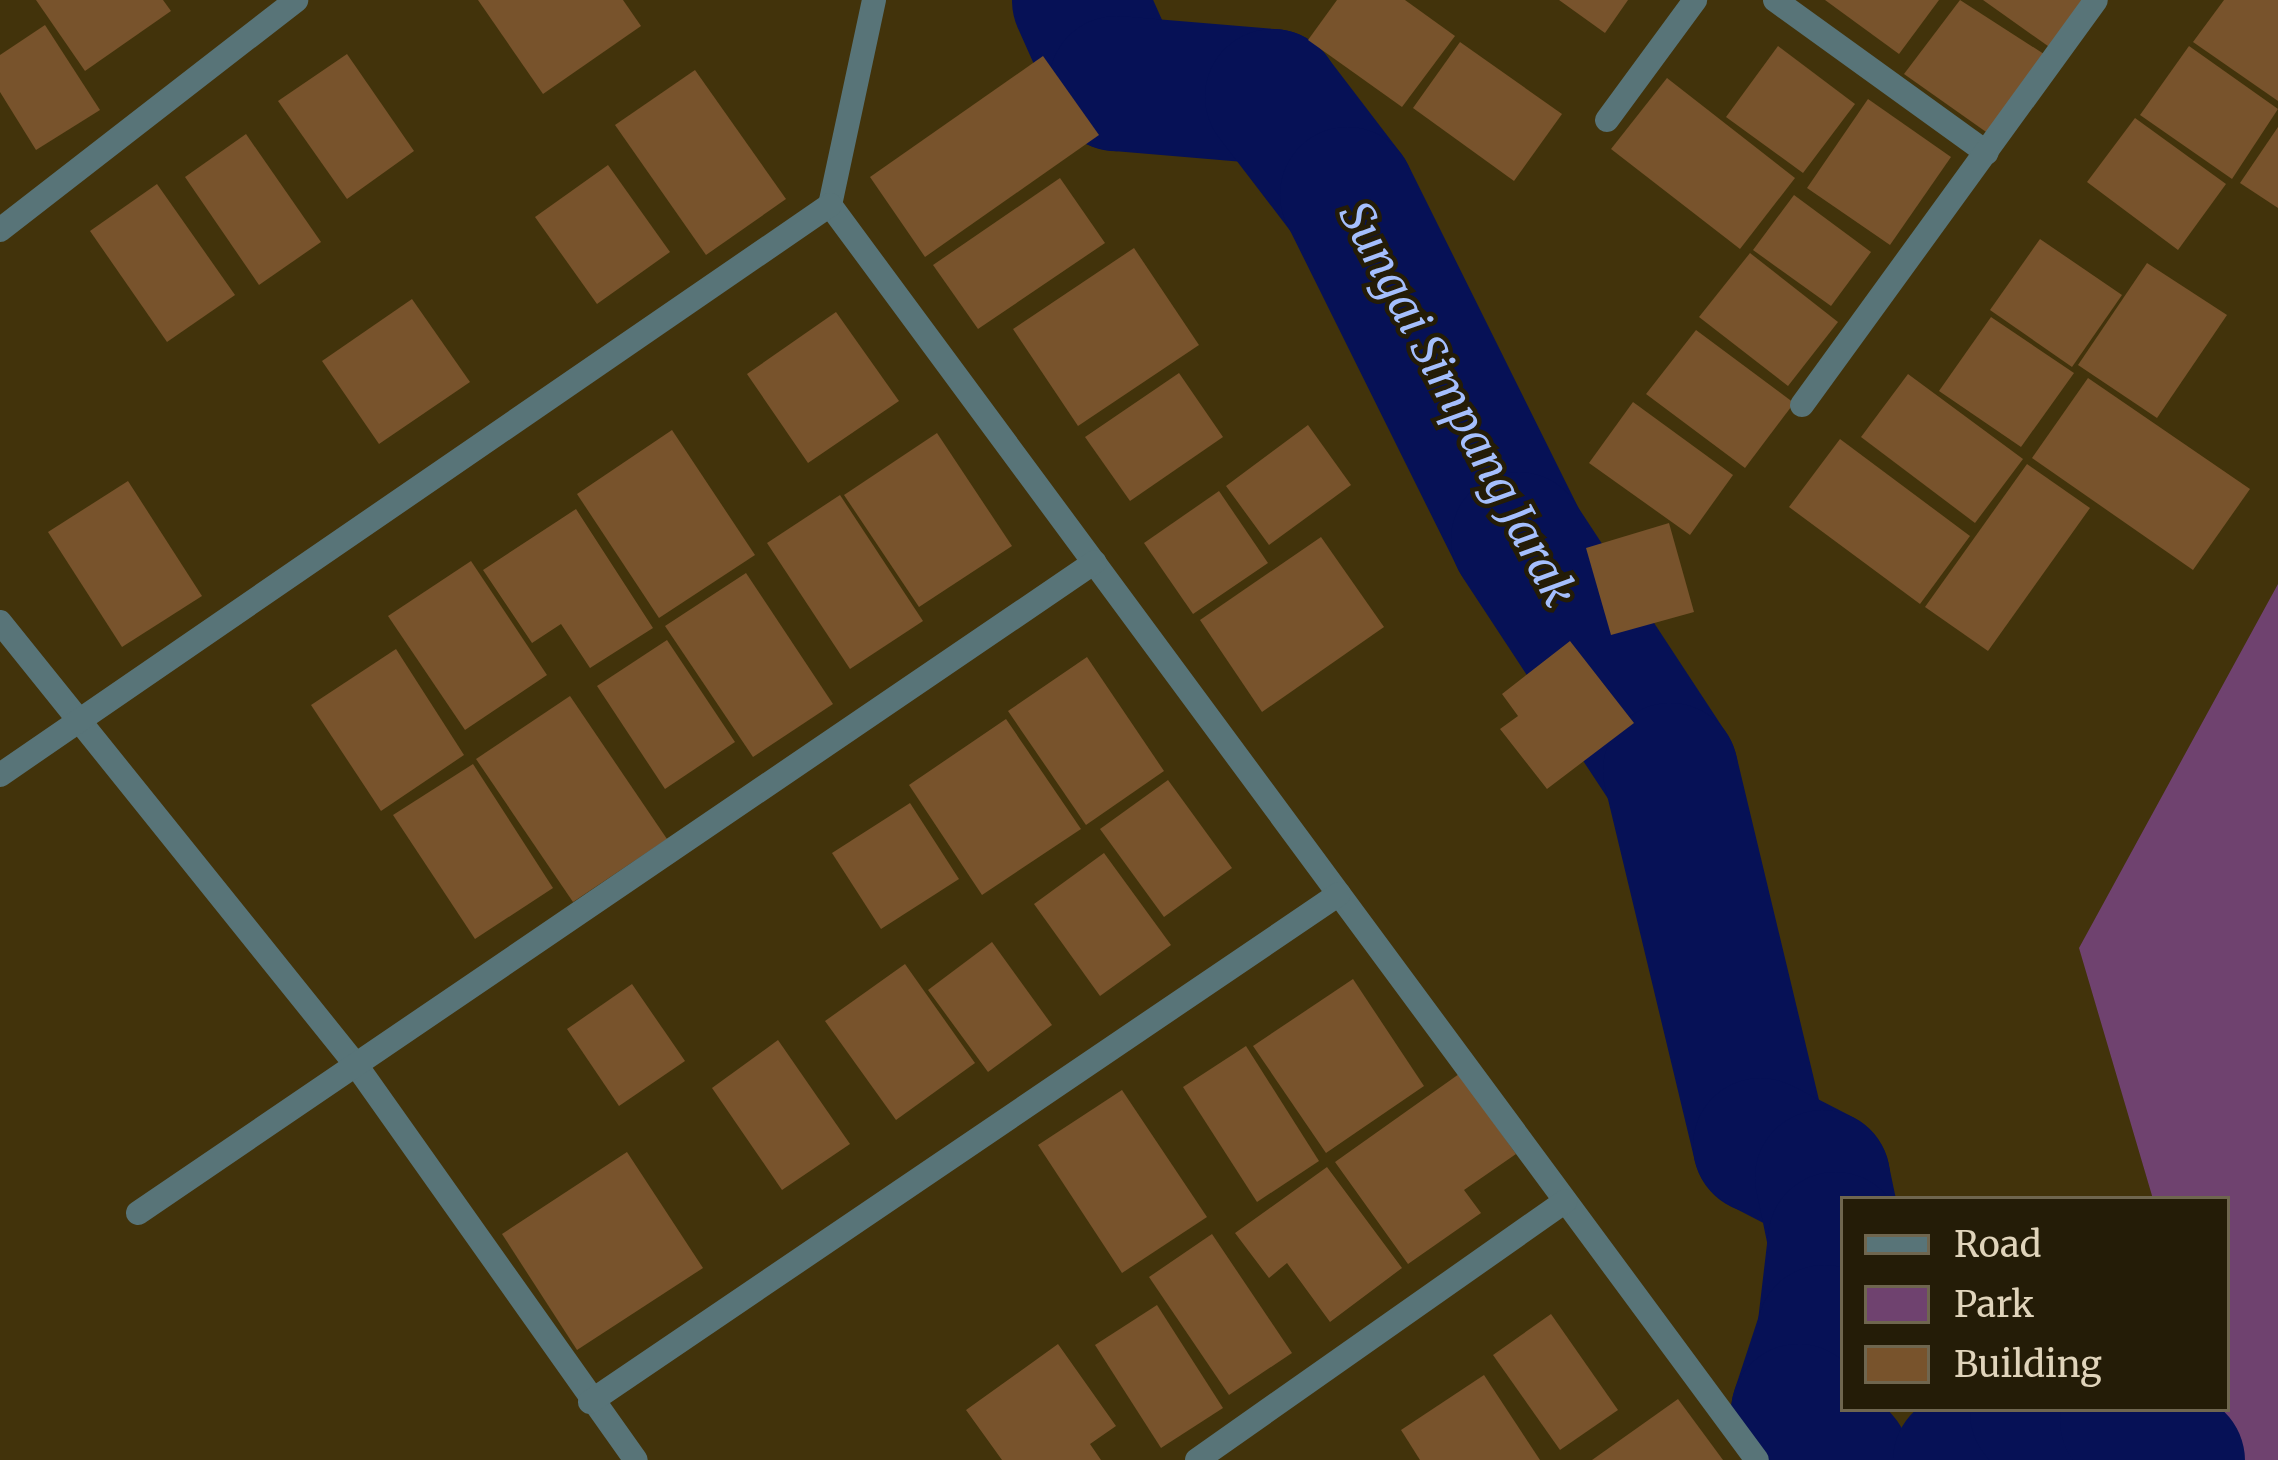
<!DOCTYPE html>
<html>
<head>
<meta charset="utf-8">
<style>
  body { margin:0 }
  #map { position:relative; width:2278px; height:1460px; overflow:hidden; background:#42330b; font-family:Merriweather,serif }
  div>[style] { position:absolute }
  .green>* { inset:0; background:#6f426f }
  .river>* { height:135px; margin:-67.5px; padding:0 67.5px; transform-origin:67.5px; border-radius:67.5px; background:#061156 }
  .building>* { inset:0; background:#78532c }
  .minor>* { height:24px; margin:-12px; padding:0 12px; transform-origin:12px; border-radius:12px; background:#587478 }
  span { translate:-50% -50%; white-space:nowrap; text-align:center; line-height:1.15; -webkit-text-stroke:9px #241c07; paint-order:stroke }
  .water-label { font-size:45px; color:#a5bffd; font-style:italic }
  .legend { position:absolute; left:1840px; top:1196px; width:390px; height:216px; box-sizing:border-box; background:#241c07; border:3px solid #6f664f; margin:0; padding:15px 21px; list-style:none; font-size:36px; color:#e0d4bb }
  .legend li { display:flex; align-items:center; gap:24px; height:60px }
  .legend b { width:60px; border:3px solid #6f664f }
</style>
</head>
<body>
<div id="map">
  <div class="green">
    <div style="clip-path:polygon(2278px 584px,2278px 1460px,2230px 1460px,2215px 1409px,2227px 1409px,2227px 1199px,2153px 1199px,2079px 948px)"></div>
  </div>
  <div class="river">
    <div style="left:1079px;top:0;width:91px;rotate:66deg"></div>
    <div style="left:1116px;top:83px;width:157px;rotate:4.8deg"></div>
    <div style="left:1272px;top:96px;width:123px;rotate:52.6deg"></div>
    <div style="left:1347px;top:194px;width:385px;rotate:63.6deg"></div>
    <div style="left:1518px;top:539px;width:277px;rotate:56.7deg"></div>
    <div style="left:1670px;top:770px;width:386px;rotate:76.5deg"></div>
    <div style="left:1760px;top:1145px;width:70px;rotate:27.3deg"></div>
    <div style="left:1822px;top:1177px;width:63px;rotate:78.2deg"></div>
    <div style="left:1835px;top:1239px;width:94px;rotate:96.7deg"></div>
    <div style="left:1824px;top:1332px;width:83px;rotate:108.2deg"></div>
    <div style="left:1798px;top:1411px;width:66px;rotate:48.1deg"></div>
    <div style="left:1960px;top:1460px;width:91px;rotate:-31.9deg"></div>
    <div style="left:2037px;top:1412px;width:90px;rotate:5.1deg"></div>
    <div style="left:2127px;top:1420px;width:64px;rotate:38.7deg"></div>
  </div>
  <div class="building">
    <div style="clip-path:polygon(36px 0,163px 0,171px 11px,85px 71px)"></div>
    <div style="clip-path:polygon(478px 0,623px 0,641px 26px,543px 94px)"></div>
    <div style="clip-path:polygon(1337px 0,1405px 0,1455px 36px,1402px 107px,1308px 40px)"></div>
    <div style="clip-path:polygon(1559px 0,1628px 0,1605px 33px)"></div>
    <div style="clip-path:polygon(1825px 0,1939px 0,1899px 54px)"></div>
    <div style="clip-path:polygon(1960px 0,2047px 56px,1989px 134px,1904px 74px)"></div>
    <div style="clip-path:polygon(1983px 0,2091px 0,2055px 51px)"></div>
    <div style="clip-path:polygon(2224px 0,2278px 0,2278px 101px,2193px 42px)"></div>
    <div style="clip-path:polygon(45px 25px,100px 110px,36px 150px,0 92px,0 55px)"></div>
    <div style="clip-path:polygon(1460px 42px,1562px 114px,1514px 181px,1413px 108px)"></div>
    <div style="clip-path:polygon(1778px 46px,1855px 104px,1803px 173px,1726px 117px)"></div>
    <div style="clip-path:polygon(2189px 46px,2278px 109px,2232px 179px,2140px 115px)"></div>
    <div style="clip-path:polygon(347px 54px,414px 151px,347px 199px,278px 101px)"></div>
    <div style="clip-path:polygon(1043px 56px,1099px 135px,925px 257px,870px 177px)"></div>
    <div style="clip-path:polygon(695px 70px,786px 199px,706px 255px,615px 125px)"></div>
    <div style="clip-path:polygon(1667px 78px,1795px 178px,1740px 249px,1611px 149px)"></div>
    <div style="clip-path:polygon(1868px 99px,1951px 157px,1890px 245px,1807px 188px)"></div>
    <div style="clip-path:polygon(2135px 118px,2226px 184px,2178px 250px,2087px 182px)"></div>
    <div style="clip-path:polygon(2278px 127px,2278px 208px,2240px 183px)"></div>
    <div style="clip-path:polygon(246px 134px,321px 242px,259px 285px,185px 177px)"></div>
    <div style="clip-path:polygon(608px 165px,670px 252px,597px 304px,535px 217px)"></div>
    <div style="clip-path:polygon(1060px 178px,1105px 243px,978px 329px,933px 265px)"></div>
    <div style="clip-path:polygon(157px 184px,235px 295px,167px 342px,90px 231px)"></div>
    <div style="clip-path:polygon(1794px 195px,1871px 252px,1831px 306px,1753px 250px)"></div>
    <div style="clip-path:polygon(2040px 239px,2122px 295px,2072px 367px,1990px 310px)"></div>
    <div style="clip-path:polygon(1134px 248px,1199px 345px,1078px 426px,1013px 329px)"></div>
    <div style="clip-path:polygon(1750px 253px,1838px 322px,1788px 386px,1699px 317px)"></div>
    <div style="clip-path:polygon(2147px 263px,2227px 315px,2157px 418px,2078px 365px)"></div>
    <div style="clip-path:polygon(412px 299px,470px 382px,379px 444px,322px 361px)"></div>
    <div style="clip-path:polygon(836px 312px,899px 401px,808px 463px,747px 374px)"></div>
    <div style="clip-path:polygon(1991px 317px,2074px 373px,2021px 447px,1939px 391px)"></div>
    <div style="clip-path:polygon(1696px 330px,1794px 403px,1745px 468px,1646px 394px)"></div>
    <div style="clip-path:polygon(1179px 373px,1223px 437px,1130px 501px,1085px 437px)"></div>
    <div style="clip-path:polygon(1908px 374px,2023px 459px,1975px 523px,1861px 437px)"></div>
    <div style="clip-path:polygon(2088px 378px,2250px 489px,2193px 570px,2032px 458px)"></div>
    <div style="clip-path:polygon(1633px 402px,1733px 475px,1690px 535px,1589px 463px)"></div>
    <div style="clip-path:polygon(1308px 425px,1351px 485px,1269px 545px,1226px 486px)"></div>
    <div style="clip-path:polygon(672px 430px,755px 555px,659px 618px,577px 494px)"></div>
    <div style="clip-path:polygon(937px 433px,1012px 546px,919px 607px,844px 495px)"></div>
    <div style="clip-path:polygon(1840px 439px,1970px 536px,1920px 604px,1789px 507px)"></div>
    <div style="clip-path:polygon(2027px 464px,2090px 508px,1988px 651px,1925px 607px)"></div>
    <div style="clip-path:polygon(128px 481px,202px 596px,122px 647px,48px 532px)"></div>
    <div style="clip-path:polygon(1219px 491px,1268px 563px,1193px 614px,1144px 543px)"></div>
    <div style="clip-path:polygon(840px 495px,923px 621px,850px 669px,767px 543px)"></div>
    <div style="clip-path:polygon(576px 509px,653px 628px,590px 668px,561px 624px,532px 643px,483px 570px)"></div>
    <div style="clip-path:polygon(1669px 523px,1694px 612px,1611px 635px,1586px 548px)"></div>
    <div style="clip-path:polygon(1321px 537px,1384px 627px,1262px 712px,1200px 620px)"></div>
    <div style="clip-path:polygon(471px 561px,547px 675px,465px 730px,388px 616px)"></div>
    <div style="clip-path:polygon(746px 573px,833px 704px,753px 757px,665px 626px)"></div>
    <div style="clip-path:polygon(667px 640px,735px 742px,665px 789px,597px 686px)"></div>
    <div style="clip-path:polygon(1570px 641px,1634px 723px,1547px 789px,1500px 729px,1518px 716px,1502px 694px)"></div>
    <div style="clip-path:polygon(396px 649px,464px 755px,381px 811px,311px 705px)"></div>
    <div style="clip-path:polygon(1087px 657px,1164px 771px,1086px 825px,1008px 711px)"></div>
    <div style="clip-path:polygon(570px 696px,667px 839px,573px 902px,476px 759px)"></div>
    <div style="clip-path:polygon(1006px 719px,1081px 829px,982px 895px,909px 785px)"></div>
    <div style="clip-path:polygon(473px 764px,553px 888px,475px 939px,393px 815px)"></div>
    <div style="clip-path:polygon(1168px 780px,1232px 868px,1164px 917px,1100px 829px)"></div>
    <div style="clip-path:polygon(910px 803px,959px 879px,881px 929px,832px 853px)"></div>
    <div style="clip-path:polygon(1104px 853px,1171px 945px,1100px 996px,1034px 904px)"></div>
    <div style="clip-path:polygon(992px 942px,1052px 1025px,988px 1072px,928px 990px)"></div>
    <div style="clip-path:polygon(905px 964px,975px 1063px,896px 1120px,825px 1021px)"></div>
    <div style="clip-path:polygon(1353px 979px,1424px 1086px,1326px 1153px,1253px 1046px)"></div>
    <div style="clip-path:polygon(632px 984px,685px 1061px,619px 1106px,567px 1029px)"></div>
    <div style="clip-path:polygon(778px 1040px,850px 1144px,782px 1190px,712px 1088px)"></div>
    <div style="clip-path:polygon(1246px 1046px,1319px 1161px,1257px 1202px,1183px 1087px)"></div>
    <div style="clip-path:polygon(1459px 1074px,1516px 1154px,1464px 1190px,1481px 1213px,1408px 1264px,1335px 1162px)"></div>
    <div style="clip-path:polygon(1122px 1090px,1207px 1217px,1122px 1273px,1038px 1145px)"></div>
    <div style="clip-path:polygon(627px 1152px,703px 1268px,577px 1350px,502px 1234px)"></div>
    <div style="clip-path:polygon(1327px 1167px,1402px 1268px,1330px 1322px,1287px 1263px,1269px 1278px,1235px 1233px)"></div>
    <div style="clip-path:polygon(1212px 1234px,1292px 1353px,1229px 1395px,1149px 1277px)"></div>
    <div style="clip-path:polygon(1157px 1305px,1223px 1408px,1161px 1448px,1095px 1345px)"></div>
    <div style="clip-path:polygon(1551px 1314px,1618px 1410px,1560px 1450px,1493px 1355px)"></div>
    <div style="clip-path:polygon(1058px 1344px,1116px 1426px,1090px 1444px,1101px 1460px,1002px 1460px,966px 1410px)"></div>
    <div style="clip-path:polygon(1484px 1375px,1540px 1460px,1420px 1460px,1401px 1430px)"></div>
    <div style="clip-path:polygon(1678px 1399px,1723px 1460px,1592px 1460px)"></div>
  </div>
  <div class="minor">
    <div style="left:874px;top:0;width:210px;rotate:102.1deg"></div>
    <div style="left:830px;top:205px;width:1560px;rotate:53.55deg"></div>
    <div style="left:1775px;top:0;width:261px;rotate:35.8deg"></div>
    <div style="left:1607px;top:120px;width:149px;rotate:-53.7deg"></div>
    <div style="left:0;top:230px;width:375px;rotate:-37.8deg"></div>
    <div style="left:1802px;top:405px;width:500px;rotate:-54.02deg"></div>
    <div style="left:0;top:622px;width:568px;rotate:51.21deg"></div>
    <div style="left:356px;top:1065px;width:484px;rotate:54.7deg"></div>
    <div style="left:0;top:775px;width:1007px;rotate:-34.48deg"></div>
    <div style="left:138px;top:1213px;width:1157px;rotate:-34.23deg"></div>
    <div style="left:590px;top:1402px;width:905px;rotate:-34.15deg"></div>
    <div style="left:1197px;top:1460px;width:450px;rotate:-35.1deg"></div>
  </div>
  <div class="water-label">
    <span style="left:1457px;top:404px;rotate:62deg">Sungai Simpang Jarak</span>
  </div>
  <ul class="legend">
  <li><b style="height:15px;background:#587478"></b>Road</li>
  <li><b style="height:33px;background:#6f426f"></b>Park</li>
  <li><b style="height:33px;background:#78532c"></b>Building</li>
  </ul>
</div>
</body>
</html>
